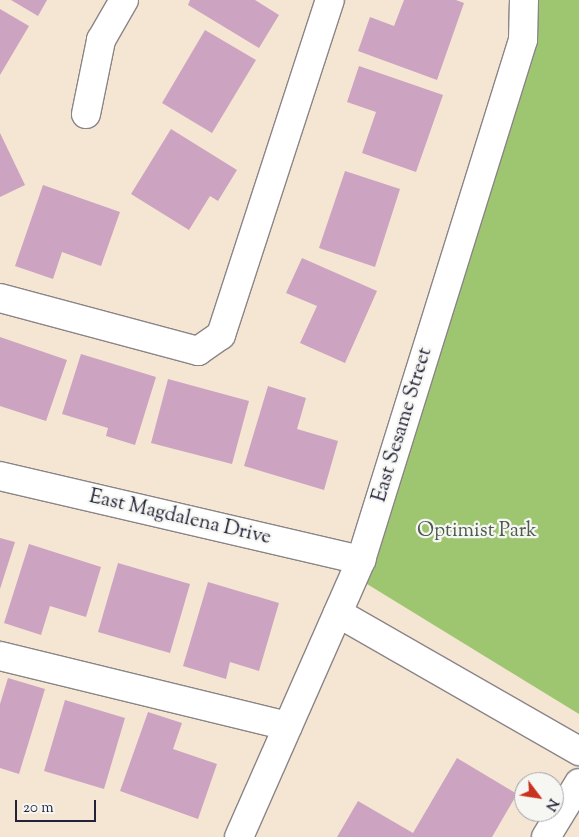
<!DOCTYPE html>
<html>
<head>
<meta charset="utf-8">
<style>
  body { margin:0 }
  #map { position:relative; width:579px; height:837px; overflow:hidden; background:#f4e6d3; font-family:"Sorts Mill Goudy",serif }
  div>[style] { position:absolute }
  .green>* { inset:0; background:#9ec671 }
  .building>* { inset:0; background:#cda3c2 }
  .roads { filter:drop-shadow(1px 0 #8b8487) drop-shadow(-1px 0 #8b8487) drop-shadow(0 1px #8b8487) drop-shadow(0 -1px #8b8487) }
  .minor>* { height:28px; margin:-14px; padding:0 14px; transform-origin:14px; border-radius:14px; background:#fff }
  span { translate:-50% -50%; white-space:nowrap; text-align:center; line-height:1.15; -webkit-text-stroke:4.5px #f6f6f2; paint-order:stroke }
  .street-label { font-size:20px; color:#22223b }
  .park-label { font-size:20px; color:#4d5b4e }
  .north { position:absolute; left:514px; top:772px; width:50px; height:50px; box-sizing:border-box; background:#f6f6f2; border:1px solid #a1a1a9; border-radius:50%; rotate:121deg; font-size:14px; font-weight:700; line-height:20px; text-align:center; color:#22223b }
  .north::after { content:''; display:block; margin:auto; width:18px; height:22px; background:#c8321e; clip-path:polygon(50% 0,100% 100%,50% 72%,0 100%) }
  .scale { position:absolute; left:15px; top:800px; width:81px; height:22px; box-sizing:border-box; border:2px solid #22223b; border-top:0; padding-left:6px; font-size:15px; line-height:18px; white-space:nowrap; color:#22223b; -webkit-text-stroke:4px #f6f6f2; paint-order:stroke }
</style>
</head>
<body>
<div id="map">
  <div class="green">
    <div style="clip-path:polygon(524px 0,579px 0,579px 714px,354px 576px)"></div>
  </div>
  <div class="building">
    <div style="clip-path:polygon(11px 0,47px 0,38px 16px)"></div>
    <div style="clip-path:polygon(190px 0,255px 0,279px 15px,259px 48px,188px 5px)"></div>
    <div style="clip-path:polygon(404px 0,456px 0,464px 3px,437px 80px,358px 51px,370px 17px,394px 26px)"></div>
    <div style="clip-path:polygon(0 9px,29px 26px,0 75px)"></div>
    <div style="clip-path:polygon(205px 30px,256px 60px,212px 133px,162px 103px)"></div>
    <div style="clip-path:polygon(359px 66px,443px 95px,416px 172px,362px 153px,376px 112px,347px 102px)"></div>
    <div style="clip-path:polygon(171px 129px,237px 170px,218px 201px,210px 196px,189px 230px,131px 194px)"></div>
    <div style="clip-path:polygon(0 133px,25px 185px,0 197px)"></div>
    <div style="clip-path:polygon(345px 171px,400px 189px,375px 267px,319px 248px)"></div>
    <div style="clip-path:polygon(43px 185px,120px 212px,101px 266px,62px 252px,53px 279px,15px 266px)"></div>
    <div style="clip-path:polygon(302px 258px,377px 291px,345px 363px,300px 343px,317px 306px,286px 293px)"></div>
    <div style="clip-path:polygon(0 337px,67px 360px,46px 421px,0 406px)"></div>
    <div style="clip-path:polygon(81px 354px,156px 377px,135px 445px,106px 436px,108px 428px,62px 414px)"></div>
    <div style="clip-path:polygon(168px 379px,249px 401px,232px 464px,151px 443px)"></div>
    <div style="clip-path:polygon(268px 386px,306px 398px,297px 429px,338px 441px,324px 490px,244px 466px)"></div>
    <div style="clip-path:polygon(0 538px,15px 542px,0 589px)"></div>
    <div style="clip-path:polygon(29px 544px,101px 567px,86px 617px,50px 606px,41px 635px,4px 623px)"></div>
    <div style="clip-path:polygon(118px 563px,190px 584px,170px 653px,98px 632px)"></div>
    <div style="clip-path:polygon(208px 582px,279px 603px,259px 671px,230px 662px,226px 679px,183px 666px)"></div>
    <div style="clip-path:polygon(8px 678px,45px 689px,19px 774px,0 768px,0 704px)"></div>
    <div style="clip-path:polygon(65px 700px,125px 718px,104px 789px,44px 771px)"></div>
    <div style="clip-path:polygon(148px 712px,182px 723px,173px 749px,217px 764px,198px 819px,120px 791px)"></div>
    <div style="clip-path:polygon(457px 758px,517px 794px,492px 837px,337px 837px,358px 801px,413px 833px)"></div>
  </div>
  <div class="roads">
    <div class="minor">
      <div style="left:86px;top:114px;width:76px;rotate:-78.5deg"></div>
      <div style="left:101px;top:40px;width:46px;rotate:-60.1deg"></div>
      <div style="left:0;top:298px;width:205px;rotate:15deg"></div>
      <div style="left:198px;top:351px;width:28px;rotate:-35deg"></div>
      <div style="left:221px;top:335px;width:352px;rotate:-72deg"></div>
      <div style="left:0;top:476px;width:371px;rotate:13.1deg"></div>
      <div style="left:338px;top:613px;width:278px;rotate:29.8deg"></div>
      <div style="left:0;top:656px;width:296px;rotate:13.7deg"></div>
      <div style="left:239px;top:837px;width:303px;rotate:-66.2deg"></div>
      <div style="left:361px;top:560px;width:545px;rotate:-72.7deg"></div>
      <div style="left:523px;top:40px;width:40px;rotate:-88.6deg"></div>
      <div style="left:546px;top:837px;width:63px;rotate:-58.6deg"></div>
    </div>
  </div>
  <div class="street-label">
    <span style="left:403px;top:425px;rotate:-73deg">East Sesame Street</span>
    <span style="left:180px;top:518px;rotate:13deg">East Magdalena Drive</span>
  </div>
  <div class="park-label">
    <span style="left:477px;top:531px">Optimist Park</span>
  </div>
  <div class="north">N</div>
  <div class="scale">20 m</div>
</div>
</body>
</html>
